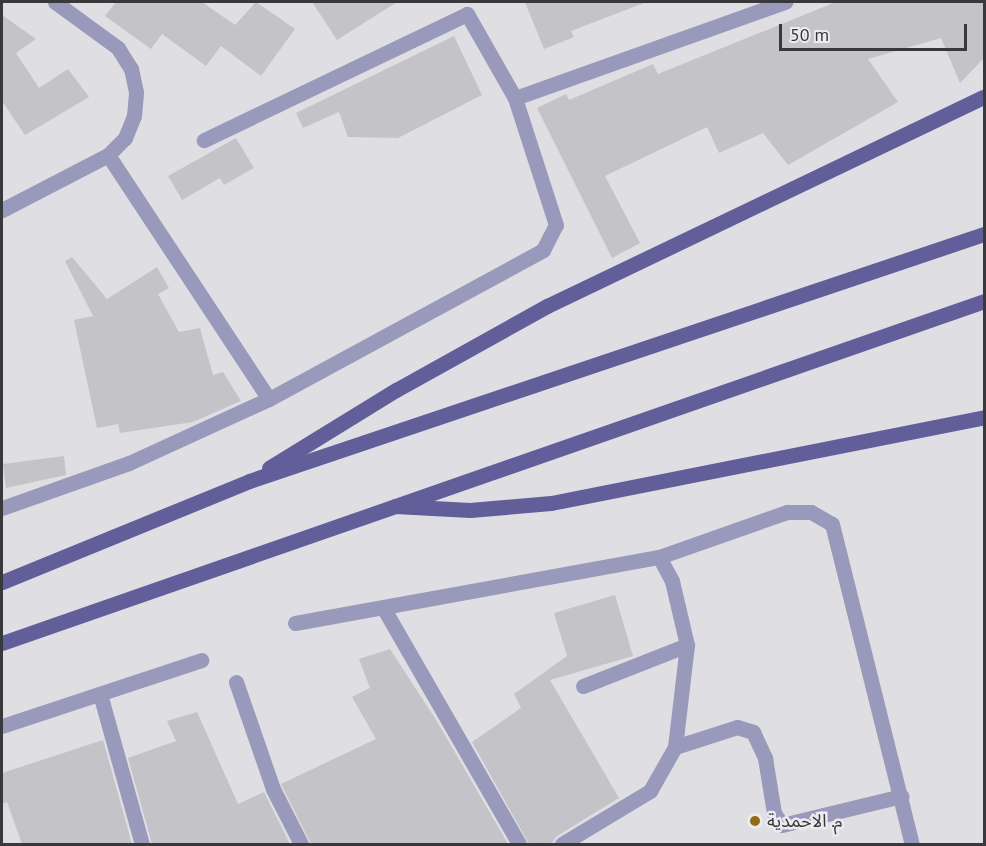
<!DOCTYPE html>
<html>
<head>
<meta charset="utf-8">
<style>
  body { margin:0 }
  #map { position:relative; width:986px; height:846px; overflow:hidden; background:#dedee3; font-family:"PT Sans","Noto Sans Arabic",sans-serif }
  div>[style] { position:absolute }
  .building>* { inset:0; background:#c3c3c8 }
  .minor>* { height:15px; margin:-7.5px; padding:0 7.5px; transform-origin:7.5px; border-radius:7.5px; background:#99b }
  .major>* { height:15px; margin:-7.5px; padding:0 7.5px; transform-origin:7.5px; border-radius:7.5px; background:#615e9a }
  .dots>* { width:16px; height:16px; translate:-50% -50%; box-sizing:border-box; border:3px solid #ebebf0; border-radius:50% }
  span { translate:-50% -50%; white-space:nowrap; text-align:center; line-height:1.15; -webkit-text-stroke:5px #ebebf0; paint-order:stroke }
  .poi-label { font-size:18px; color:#39393b }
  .left { translate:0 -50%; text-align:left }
  .frame { position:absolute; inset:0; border:3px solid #39393b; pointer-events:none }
  .scale { position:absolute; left:779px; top:24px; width:188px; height:27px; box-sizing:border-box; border:3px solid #39393b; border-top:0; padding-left:8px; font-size:18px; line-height:21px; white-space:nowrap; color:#39393b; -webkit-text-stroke:4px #ebebf0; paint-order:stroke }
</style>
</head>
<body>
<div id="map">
  <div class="building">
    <div style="clip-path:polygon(116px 2px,202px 2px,235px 25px,256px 2px,295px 29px,261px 76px,221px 46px,206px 66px,162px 34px,151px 49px,105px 16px)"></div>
    <div style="clip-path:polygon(312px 2px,397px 2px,337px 40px)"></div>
    <div style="clip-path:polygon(525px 2px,644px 2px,644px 3px,571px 31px,574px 37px,544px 49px)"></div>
    <div style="clip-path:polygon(836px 2px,984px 2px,984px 58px,960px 83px,941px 38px,868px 59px,898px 102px,788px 165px,763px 133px,719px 153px,707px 127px,605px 176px,640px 243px,612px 258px,537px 108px,566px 94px,569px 100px,653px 64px,658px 74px)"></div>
    <div style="clip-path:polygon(2px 15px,36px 39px,16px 53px,39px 88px,68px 69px,89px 97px,25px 135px,2px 101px)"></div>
    <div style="clip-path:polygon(454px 36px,482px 95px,398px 138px,348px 137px,339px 112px,303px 128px,296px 113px)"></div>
    <div style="clip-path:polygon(236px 138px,254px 168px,224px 185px,220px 178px,182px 200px,168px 176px)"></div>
    <div style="clip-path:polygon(72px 257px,107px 299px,157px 267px,169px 288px,158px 294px,179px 332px,200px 328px,213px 375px,223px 372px,241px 401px,193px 422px,120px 433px,118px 424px,97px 428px,74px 320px,93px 316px,65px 261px)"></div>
    <div style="clip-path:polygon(64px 456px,66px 475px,6px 488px,3px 464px)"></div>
    <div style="clip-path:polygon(615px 595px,633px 656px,550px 680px,619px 798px,557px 836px,551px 844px,529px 844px,472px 742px,521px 708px,514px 694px,567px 656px,554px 613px)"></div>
    <div style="clip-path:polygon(390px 649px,438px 723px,508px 844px,311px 844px,281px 784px,376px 739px,352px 697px,370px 688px,359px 659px)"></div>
    <div style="clip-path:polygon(197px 712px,238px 804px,264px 792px,290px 844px,152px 844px,128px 758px,176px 741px,167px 721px)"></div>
    <div style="clip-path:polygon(103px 740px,132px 844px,22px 844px,7px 802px,2px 804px,2px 773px)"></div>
  </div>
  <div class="minor">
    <div style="left:515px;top:98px;width:287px;rotate:-19.6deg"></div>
    <div style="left:108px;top:155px;width:292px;rotate:56.6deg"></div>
    <div style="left:2px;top:210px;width:119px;rotate:-27.4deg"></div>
    <div style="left:108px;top:155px;width:24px;rotate:-45deg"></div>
    <div style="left:125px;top:138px;width:24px;rotate:-68deg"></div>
    <div style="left:134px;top:116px;width:24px;rotate:-85deg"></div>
    <div style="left:136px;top:92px;width:24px;rotate:-102deg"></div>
    <div style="left:131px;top:69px;width:25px;rotate:-122deg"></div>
    <div style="left:118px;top:48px;width:78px;rotate:-143.9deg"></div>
    <div style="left:2px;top:508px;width:135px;rotate:-19.5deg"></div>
    <div style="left:129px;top:463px;width:154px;rotate:-24.6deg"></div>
    <div style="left:269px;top:399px;width:312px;rotate:-28.5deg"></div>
    <div style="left:543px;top:250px;width:28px;rotate:-63deg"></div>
    <div style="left:556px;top:225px;width:133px;rotate:-107.9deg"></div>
    <div style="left:515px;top:98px;width:97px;rotate:-119.7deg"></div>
    <div style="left:467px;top:14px;width:292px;rotate:154.4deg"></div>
    <div style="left:384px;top:609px;width:271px;rotate:60.1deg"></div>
    <div style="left:295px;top:623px;width:370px;rotate:-10.3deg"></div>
    <div style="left:659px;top:557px;width:136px;rotate:-19.4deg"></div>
    <div style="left:787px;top:512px;width:24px"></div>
    <div style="left:811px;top:512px;width:24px;rotate:30deg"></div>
    <div style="left:832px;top:524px;width:330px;rotate:76deg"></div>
    <div style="left:236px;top:682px;width:113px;rotate:70.9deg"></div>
    <div style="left:273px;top:789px;width:62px;rotate:63deg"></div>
    <div style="left:583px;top:686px;width:112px;rotate:-21.5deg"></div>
    <div style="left:100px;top:694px;width:156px;rotate:74.4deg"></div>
    <div style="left:2px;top:726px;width:210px;rotate:-18.3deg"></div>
    <div style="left:675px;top:747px;width:65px;rotate:-17.9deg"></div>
    <div style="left:737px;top:727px;width:17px;rotate:17deg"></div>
    <div style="left:753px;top:732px;width:29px;rotate:65deg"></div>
    <div style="left:765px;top:758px;width:56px;rotate:80.7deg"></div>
    <div style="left:774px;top:813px;width:14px;rotate:56deg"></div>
    <div style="left:782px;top:825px;width:123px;rotate:-13.6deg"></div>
    <div style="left:562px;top:844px;width:103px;rotate:-31.1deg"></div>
    <div style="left:650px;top:791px;width:51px;rotate:-60.4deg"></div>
    <div style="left:675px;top:747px;width:103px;rotate:-83.3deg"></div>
    <div style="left:687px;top:645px;width:66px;rotate:-103.2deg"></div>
    <div style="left:672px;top:581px;width:27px;rotate:-118deg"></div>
  </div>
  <div class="major">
    <div style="left:269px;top:468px;width:149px;rotate:-31.6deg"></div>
    <div style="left:396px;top:390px;width:173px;rotate:-29.1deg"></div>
    <div style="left:547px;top:306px;width:484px;rotate:-25.6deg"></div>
    <div style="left:395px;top:506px;width:75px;rotate:3.1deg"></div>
    <div style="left:470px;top:510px;width:81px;rotate:-4.9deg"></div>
    <div style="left:551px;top:503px;width:441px;rotate:-11.2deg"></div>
    <div style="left:2px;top:582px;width:267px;rotate:-22.2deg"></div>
    <div style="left:249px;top:481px;width:775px;rotate:-18.58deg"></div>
    <div style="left:2px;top:643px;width:1040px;rotate:-19.2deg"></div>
  </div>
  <div class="dots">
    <div style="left:755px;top:821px;background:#966b18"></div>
  </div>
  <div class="poi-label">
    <span class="left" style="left:767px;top:821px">م. الاحمدية</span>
  </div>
  <div class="frame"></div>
  <div class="scale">50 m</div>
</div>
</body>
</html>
